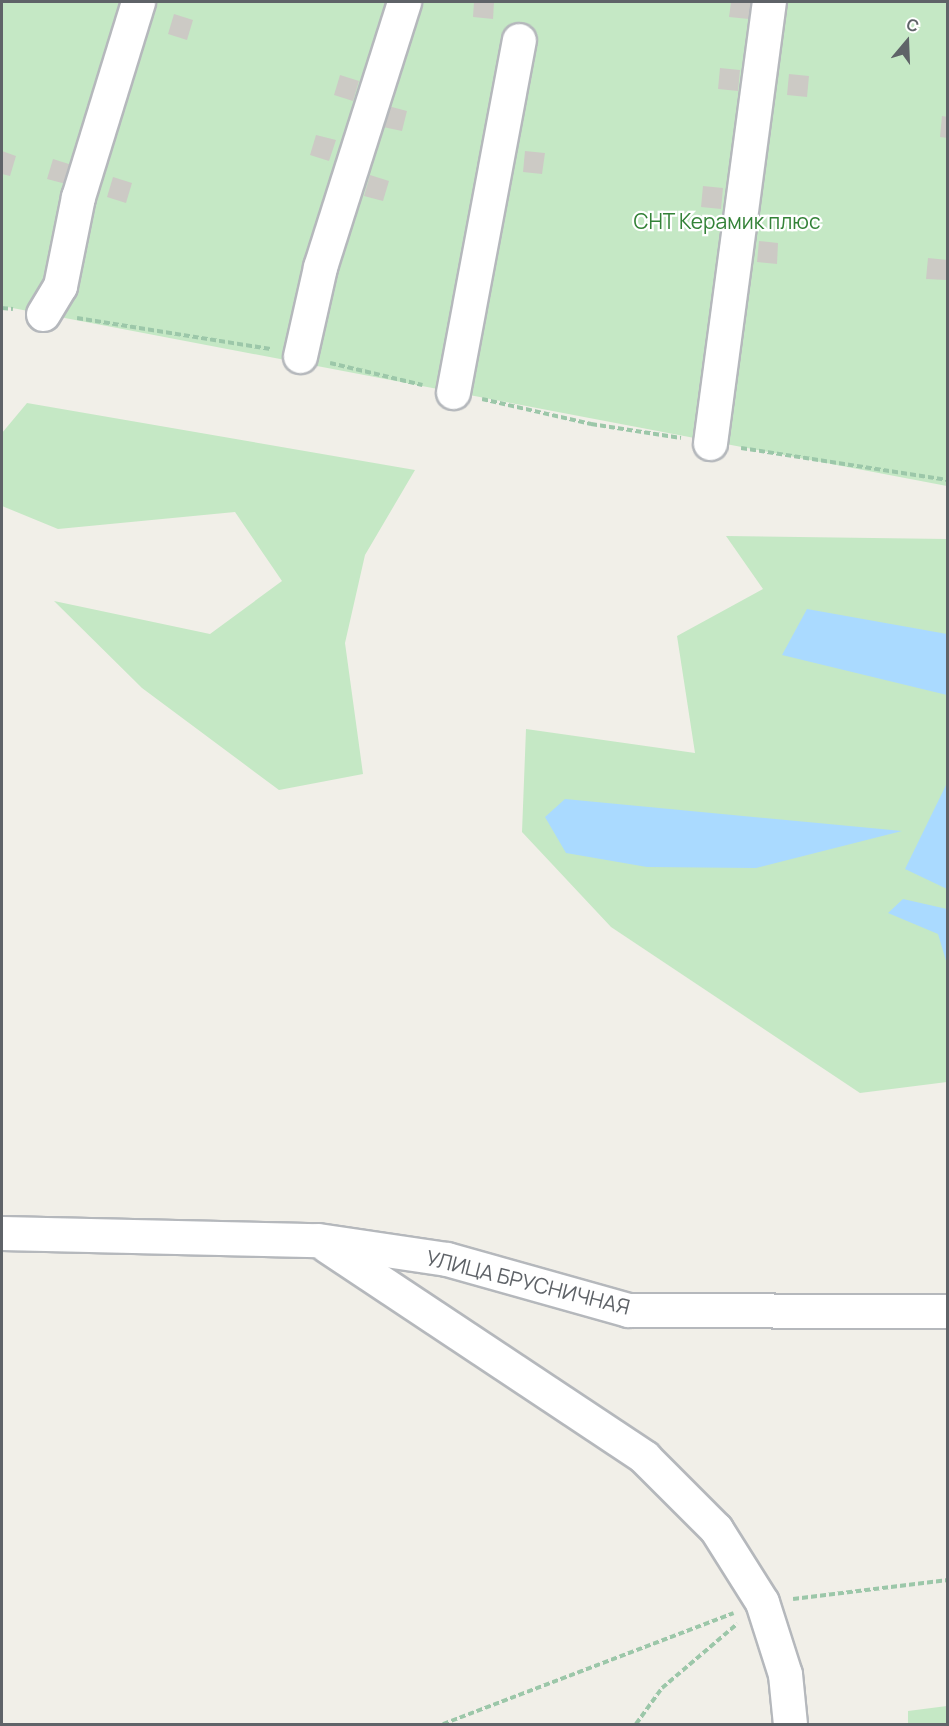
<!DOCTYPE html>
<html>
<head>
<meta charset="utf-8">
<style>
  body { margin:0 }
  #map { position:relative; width:949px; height:1726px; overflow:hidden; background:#f1efe8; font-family:Manrope,sans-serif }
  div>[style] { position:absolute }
  .green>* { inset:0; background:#c5e8c5 }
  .water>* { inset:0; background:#aadaff }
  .building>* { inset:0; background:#cccac5 }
  .path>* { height:4px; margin-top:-2px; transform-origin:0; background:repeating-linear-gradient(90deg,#9cc7a9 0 6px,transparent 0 9px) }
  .roads { filter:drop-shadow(2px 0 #b5b8bc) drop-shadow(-2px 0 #b5b8bc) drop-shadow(0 2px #b5b8bc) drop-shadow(0 -2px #b5b8bc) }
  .minor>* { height:33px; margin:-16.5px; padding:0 16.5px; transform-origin:16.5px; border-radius:16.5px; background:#fff }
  span { translate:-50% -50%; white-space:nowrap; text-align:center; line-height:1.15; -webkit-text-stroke:4.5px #fff; paint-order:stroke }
  .park-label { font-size:21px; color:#348238 }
  .street-label { font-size:21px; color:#5f6368 }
  .frame { position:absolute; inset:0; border:3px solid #5f6368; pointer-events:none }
  .north { position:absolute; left:877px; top:12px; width:60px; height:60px; -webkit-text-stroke:4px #fff; paint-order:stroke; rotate:19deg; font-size:16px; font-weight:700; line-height:24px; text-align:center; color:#5f6368 }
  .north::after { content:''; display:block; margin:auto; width:21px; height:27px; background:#5f6368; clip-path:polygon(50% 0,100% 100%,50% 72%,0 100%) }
</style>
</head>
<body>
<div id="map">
  <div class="green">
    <div style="clip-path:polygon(2px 2px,947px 2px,947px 486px,2px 306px)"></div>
    <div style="clip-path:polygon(27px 403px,415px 470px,365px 555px,345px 643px,363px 774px,279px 790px,142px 688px,54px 601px,210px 634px,282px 581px,235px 512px,58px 529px,2px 506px,2px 433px)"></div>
    <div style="clip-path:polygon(726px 536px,947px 539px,947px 1082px,860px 1093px,611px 927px,522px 832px,526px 729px,695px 753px,677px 636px,763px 589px)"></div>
    <div style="clip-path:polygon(947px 1706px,947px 1724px,908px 1724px,908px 1711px)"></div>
  </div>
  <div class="water">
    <div style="clip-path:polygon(807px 609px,947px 634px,947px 695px,782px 655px)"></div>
    <div style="clip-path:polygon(947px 783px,948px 889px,947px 889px,905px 869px)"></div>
    <div style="clip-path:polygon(565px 799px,818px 823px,902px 831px,756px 868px,647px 867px,566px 853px,545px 817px)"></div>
    <div style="clip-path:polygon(903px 899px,947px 909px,947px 964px,938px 934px,888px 913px)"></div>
  </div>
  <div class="building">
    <div style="clip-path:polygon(474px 2px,494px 2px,493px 19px,473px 17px)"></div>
    <div style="clip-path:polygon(731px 2px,751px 2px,749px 19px,729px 17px)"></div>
    <div style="clip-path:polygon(174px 14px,193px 20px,187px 40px,168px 34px)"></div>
    <div style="clip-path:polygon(720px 68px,740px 70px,738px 91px,718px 89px)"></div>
    <div style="clip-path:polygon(789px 74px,809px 76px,807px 97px,787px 95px)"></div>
    <div style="clip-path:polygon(340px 75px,359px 81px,353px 101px,334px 95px)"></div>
    <div style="clip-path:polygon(388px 106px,407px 111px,402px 131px,383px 127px)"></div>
    <div style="clip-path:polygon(942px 116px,948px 117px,948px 138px,940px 137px)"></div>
    <div style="clip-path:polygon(316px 135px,336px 140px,329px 161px,310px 155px)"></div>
    <div style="clip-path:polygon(2px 151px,16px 156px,10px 176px,2px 174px)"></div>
    <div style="clip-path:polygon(525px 151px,545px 153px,542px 174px,523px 172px)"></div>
    <div style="clip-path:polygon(53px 159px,72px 165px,66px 184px,47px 179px)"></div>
    <div style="clip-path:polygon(370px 175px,389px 181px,383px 201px,364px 196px)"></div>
    <div style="clip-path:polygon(113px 177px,132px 183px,126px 203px,107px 197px)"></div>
    <div style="clip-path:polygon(703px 186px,723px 188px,721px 209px,701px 207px)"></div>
    <div style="clip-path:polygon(759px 241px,778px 243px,777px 264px,757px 262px)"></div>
    <div style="clip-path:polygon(928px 258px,948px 260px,946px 280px,926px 279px)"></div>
  </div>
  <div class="path">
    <div style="left:2px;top:308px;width:11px;rotate:5deg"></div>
    <div style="left:77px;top:318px;width:196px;rotate:9.1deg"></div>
    <div style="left:330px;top:363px;width:95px;rotate:13.4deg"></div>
    <div style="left:482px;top:399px;width:112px;rotate:12.9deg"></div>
    <div style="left:591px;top:424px;width:91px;rotate:8.8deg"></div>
    <div style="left:741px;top:448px;width:209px;rotate:8.8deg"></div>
    <div style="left:793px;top:1599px;width:156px;rotate:-7deg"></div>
    <div style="left:443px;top:1724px;width:311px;rotate:-20.9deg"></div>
    <div style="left:636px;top:1724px;width:44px;rotate:-54.2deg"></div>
    <div style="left:662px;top:1688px;width:99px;rotate:-40.5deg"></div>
  </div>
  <div class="roads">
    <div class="minor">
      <div style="left:43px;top:314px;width:33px;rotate:-59deg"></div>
      <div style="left:60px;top:286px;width:91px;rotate:-78.6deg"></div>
      <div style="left:78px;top:197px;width:204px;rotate:-72.9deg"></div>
      <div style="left:300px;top:356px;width:91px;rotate:-77.3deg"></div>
      <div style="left:320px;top:267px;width:278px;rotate:-72.4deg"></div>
      <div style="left:453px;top:392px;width:358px;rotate:-79.4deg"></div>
      <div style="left:710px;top:443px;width:445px;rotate:-82.4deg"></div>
      <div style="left:2px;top:1233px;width:316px;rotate:1.3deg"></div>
      <div style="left:318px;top:1240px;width:130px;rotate:8.4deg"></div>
      <div style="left:447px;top:1259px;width:188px;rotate:15.7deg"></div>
      <div style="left:628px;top:1310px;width:320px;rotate:0.2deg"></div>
      <div style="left:327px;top:1246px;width:381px;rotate:33.6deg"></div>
      <div style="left:644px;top:1457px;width:102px;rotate:45deg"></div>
      <div style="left:716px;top:1529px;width:86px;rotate:57.8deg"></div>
      <div style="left:762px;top:1602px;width:76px;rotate:72.3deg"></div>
      <div style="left:785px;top:1674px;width:50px;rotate:84.3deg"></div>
    </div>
  </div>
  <div class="park-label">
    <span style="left:727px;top:221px">СНТ Керамик плюс</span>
  </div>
  <div class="street-label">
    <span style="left:528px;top:1282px;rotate:14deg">УЛИЦА БРУСНИЧНАЯ</span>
  </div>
  <div class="frame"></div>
  <div class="north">С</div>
</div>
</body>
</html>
